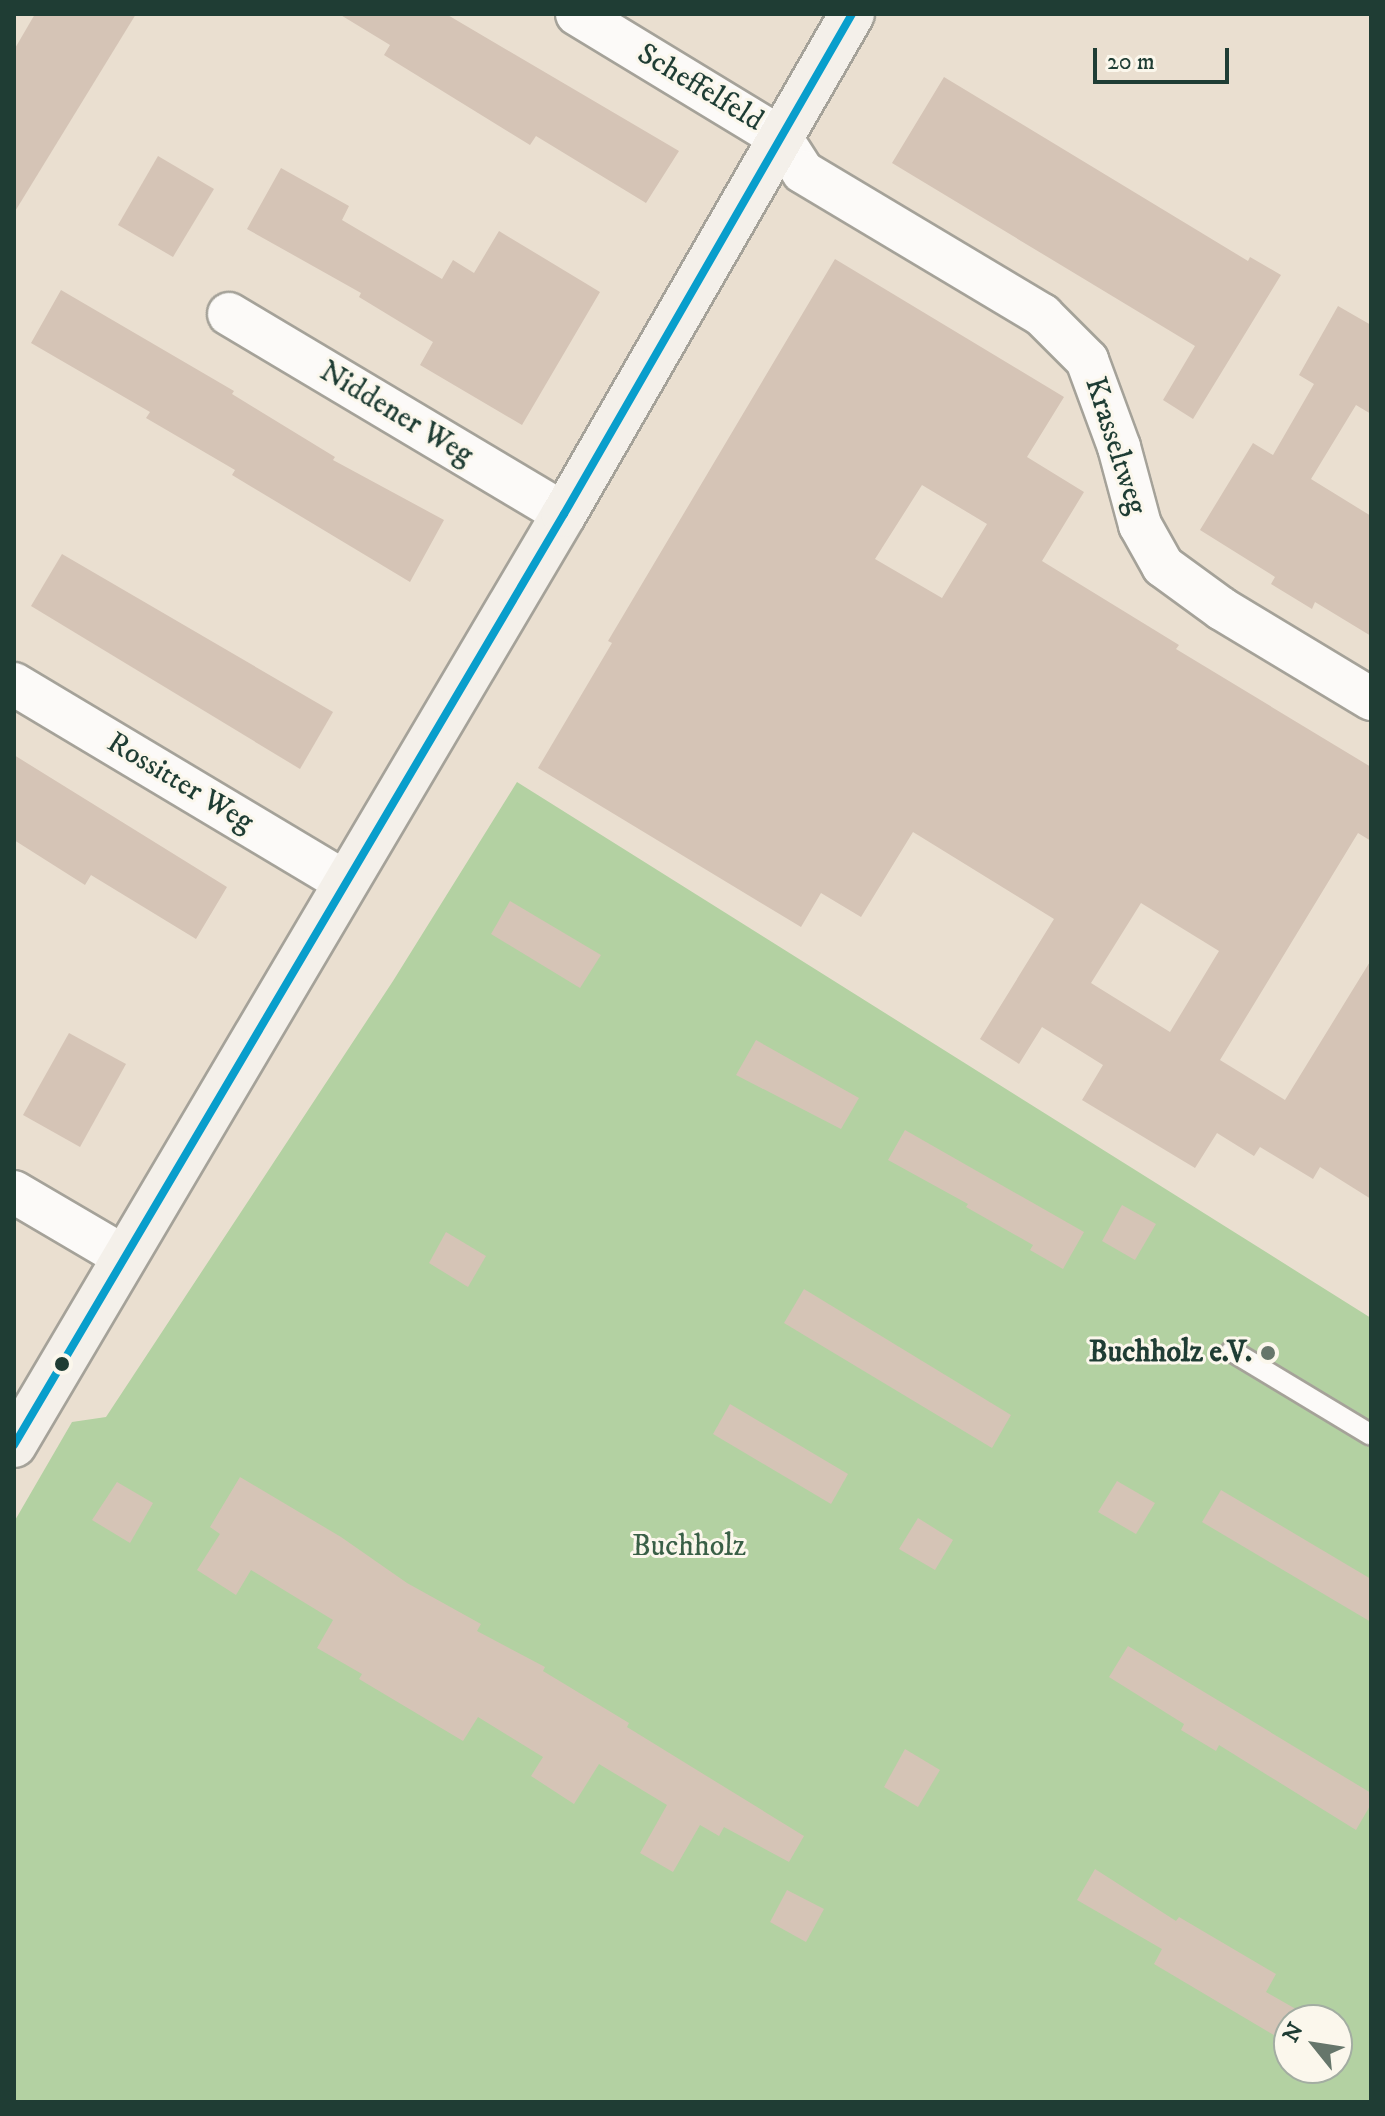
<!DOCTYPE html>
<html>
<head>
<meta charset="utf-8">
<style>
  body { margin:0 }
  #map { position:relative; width:1385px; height:2116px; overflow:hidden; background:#eadfd0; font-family:"IM FELL DW Pica",serif }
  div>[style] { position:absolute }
  .green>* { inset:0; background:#b3d1a2 }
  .building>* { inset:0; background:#d5c4b6 }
  .roads { filter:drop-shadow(2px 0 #a5a299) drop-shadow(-2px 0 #a5a299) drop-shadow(0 2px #a5a299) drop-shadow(0 -2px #a5a299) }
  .lane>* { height:20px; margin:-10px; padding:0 10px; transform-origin:10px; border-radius:10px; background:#fcfaf8 }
  .street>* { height:42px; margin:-21px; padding:0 21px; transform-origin:21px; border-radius:21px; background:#fcfaf8 }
  .secondary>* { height:44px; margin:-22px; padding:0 22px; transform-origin:22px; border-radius:22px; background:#f4f0ea }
  .bus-1>* { height:8px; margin:-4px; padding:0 4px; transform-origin:4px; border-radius:4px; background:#089ecc }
  .dots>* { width:22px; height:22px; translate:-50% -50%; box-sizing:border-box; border:4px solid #fbf7ec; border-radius:50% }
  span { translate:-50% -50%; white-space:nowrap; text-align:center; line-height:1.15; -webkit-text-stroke:6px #fbf7ec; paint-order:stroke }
  .street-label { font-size:30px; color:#1f3d34 }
  .poi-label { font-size:30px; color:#1f3d34; font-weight:700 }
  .right { translate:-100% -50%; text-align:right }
  .park-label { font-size:30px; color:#395f46 }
  .frame { position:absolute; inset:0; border:16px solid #1f3d34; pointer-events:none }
  .north { position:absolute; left:1273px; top:2004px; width:80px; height:80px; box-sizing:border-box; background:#fbf7ec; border:2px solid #a3ada2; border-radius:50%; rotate:300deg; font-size:22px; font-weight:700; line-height:32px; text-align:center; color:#1f3d34 }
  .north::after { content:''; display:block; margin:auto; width:28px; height:36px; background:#66766b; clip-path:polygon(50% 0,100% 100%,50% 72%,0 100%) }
  .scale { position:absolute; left:1093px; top:48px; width:136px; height:36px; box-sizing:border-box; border:4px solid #1f3d34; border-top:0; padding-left:10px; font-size:24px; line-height:28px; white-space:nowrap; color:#1f3d34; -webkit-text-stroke:6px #fbf7ec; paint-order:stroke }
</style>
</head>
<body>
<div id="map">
  <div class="green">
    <div style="clip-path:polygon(evenodd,517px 782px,1371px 1318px,1371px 2102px,14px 2102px,14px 1522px,72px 1422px,106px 1417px,393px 981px,517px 782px,1289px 2020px,1337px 2020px,1337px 2068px,1289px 2068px,1289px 2020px)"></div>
  </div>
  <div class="building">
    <div style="clip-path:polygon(35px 14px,136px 14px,14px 213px,14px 50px)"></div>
    <div style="clip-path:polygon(339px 14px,446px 14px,679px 151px,646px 203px,536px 136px,530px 145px,384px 55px,390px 45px)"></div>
    <div style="clip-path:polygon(944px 77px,1248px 261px,1250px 257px,1281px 275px,1193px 419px,1163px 400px,1195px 346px,892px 163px)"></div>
    <div style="clip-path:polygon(158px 156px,214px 189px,173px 257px,118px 225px)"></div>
    <div style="clip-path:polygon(281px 168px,349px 206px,342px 220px,442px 279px,453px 260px,474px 273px,499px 231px,600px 292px,522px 425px,420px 365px,433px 342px,359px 297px,361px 293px,247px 229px)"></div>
    <div style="clip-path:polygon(evenodd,835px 259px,1064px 397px,1027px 457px,1084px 492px,1042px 561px,1179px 645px,1176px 649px,1371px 767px,1371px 841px,1358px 833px,1220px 1060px,1285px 1100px,1371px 960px,1371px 1199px,1320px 1167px,1313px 1179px,1260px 1147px,1254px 1156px,1217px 1133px,1195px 1168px,1082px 1100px,1103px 1065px,1042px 1027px,1019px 1064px,980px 1039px,1054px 919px,913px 832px,861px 917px,821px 893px,801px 927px,538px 768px,612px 643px,608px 641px,835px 259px,922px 485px,987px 524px,942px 598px,875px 559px,922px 485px,835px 259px,1141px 903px,1219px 951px,1170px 1032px,1091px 983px,1141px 903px)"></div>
    <div style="clip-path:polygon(61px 290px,234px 391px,232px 394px,335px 457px,333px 460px,444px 520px,410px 582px,232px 475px,235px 470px,146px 418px,150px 412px,31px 343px)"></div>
    <div style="clip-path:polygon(1338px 306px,1371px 325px,1371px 414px,1356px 405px,1311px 479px,1371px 516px,1371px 636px,1315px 602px,1312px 609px,1271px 584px,1275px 577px,1200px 530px,1253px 443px,1273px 455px,1314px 384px,1299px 375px)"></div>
    <div style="clip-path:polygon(62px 554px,333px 712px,300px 769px,31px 606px)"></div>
    <div style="clip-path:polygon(14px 755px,227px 887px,196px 939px,91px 875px,85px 885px,14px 840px)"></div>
    <div style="clip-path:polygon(510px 901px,601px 955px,580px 988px,491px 934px)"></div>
    <div style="clip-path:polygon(69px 1033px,126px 1064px,80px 1147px,23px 1115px)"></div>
    <div style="clip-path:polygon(756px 1040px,859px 1098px,841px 1129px,736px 1075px)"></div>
    <div style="clip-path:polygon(905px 1130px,1084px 1232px,1063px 1269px,1030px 1250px,1033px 1245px,966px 1207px,968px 1204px,888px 1160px)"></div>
    <div style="clip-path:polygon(1122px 1205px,1156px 1224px,1135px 1260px,1102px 1241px)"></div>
    <div style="clip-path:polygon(446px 1232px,486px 1256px,468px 1287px,429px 1263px)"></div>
    <div style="clip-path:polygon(804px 1289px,1011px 1415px,992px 1448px,784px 1323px)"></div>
    <div style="clip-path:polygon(730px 1404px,848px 1474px,831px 1504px,713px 1434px)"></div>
    <div style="clip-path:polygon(240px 1477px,341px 1537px,407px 1583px,481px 1624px,477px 1631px,545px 1667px,543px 1671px,629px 1723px,627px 1727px,804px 1836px,789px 1862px,724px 1827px,719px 1836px,700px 1825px,673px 1872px,640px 1853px,667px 1805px,599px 1764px,574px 1804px,531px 1776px,543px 1757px,478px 1717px,463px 1741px,359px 1679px,362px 1674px,317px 1648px,333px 1620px,251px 1570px,236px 1595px,197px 1570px,220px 1534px,210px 1527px)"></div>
    <div style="clip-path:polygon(1117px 1481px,1155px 1503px,1136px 1534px,1098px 1512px)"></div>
    <div style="clip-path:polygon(117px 1482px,153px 1503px,130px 1543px,92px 1520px)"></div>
    <div style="clip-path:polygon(1221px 1490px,1371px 1579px,1371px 1622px,1202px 1522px)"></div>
    <div style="clip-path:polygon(918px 1518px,953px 1540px,935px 1570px,899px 1549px)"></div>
    <div style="clip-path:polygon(1128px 1646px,1371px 1793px,1371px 1804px,1356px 1830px,1219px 1745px,1216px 1751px,1181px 1730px,1184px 1724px,1109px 1677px)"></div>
    <div style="clip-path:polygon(905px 1749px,940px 1770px,918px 1807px,884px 1787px)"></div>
    <div style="clip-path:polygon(1095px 1869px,1176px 1921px,1179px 1917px,1276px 1974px,1266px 1992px,1315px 2020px,1289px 2020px,1289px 2044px,1154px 1964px,1162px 1949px,1077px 1900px)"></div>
    <div style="clip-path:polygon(787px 1890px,824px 1909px,806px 1942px,770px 1922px)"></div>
  </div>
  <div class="roads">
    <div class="lane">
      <div style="left:1232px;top:1351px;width:162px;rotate:31.1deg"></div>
    </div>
    <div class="street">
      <div style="left:577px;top:14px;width:239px;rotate:31.3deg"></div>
      <div style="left:781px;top:138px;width:40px;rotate:57.1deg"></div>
      <div style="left:803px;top:172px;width:279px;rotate:30.9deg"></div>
      <div style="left:1042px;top:315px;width:64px;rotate:45deg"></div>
      <div style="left:1087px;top:360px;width:93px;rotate:69.8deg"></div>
      <div style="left:1119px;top:447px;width:81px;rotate:74.9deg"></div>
      <div style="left:1140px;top:525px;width:47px;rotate:60.7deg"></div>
      <div style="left:1163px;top:566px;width:73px;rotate:36.1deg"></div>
      <div style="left:1222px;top:609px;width:174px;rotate:31.1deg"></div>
      <div style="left:229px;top:314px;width:390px;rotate:30.8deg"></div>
      <div style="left:14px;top:684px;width:387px;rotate:30.9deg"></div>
      <div style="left:14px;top:1192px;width:129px;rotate:30.4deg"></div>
    </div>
    <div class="secondary">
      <div style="left:14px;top:1445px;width:1081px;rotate:-59.43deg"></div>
      <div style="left:564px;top:514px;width:577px;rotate:-60.06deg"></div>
    </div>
  </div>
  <div class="bus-1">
    <div style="left:14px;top:1445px;width:1081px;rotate:-59.43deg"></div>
    <div style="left:564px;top:514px;width:577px;rotate:-60.06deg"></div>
  </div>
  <div class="dots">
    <div style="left:1268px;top:1353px;background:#66766b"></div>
    <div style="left:62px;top:1364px;background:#1f3d34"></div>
  </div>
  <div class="street-label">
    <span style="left:700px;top:88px;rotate:31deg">Scheffelfeld</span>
    <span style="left:396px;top:414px;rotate:31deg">Niddener Weg</span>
    <span style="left:1115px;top:446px;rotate:72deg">Krasseltweg</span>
    <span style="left:180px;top:783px;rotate:31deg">Rossitter Weg</span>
  </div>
  <div class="poi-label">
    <span class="right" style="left:1252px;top:1353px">Buchholz e.V.</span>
  </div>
  <div class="park-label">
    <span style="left:689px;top:1547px">Buchholz</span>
  </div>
  <div class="frame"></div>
  <div class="north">N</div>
  <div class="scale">20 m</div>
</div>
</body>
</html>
